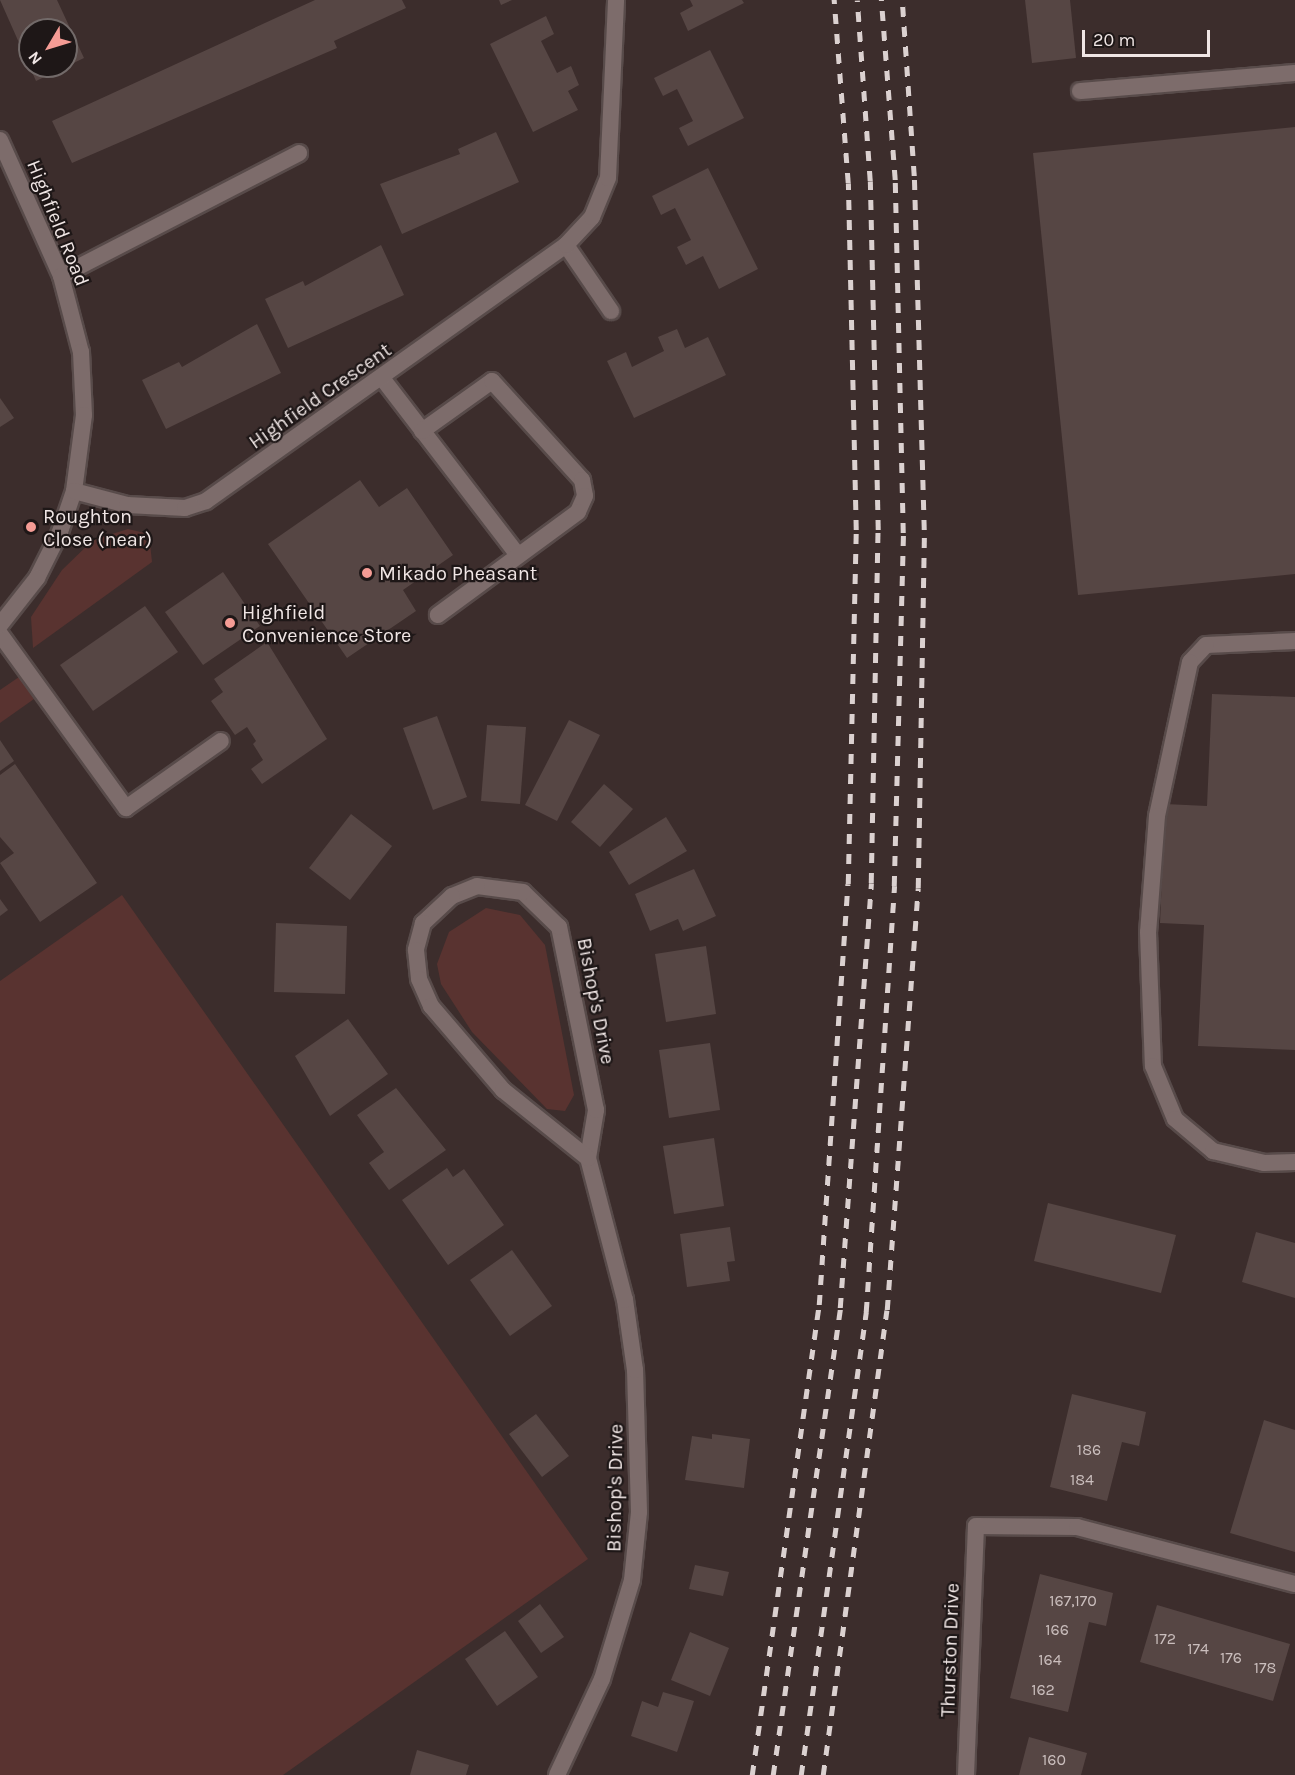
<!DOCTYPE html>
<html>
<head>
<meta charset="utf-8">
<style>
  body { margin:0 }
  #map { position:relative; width:1295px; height:1775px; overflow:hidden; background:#3c2d2c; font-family:Karla,sans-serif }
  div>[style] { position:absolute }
  .green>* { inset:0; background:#593330 }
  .building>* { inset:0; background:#564644 }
  .roads { filter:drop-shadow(2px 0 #584b4a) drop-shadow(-2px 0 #584b4a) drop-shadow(0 2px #584b4a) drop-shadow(0 -2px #584b4a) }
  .service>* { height:16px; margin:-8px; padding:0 8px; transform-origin:8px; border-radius:8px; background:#7d6c6b }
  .minor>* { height:16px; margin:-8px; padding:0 8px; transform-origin:8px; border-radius:8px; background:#7d6c6b }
  .rail>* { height:4.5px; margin-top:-2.25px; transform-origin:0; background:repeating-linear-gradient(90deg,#dbd1d0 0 10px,transparent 0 20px) }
  .dots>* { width:16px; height:16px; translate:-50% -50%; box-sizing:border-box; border:3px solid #1e1717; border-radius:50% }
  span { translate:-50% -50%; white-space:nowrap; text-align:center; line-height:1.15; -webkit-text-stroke:4.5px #1e1717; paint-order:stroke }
  .number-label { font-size:16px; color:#cabebd }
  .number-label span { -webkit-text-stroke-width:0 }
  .street-label { font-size:20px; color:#f0e6e5 }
  .poi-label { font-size:20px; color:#f0e6e5 }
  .left { translate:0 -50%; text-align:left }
  .north { position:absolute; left:18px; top:18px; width:60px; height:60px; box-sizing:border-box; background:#1e1717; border:2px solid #726a69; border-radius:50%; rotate:232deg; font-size:16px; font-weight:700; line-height:24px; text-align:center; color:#f0e6e5 }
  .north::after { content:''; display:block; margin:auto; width:21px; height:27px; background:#f59c95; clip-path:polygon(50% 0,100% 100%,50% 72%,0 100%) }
  .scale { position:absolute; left:1082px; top:30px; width:128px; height:27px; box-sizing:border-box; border:3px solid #f0e6e5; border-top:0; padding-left:8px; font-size:18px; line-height:21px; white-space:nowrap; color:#f0e6e5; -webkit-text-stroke:4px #1e1717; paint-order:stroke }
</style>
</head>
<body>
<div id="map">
  <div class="green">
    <div style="clip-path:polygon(128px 529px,149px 534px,152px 562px,33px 648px,31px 617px,62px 570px,93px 540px)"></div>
    <div style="clip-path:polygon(19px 677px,34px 699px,0 723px,0 690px)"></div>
    <div style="clip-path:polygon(122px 895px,588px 1559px,283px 1775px,0 1775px,0 981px)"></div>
    <div style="clip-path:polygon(486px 908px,520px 915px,545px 945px,574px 1095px,565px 1111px,547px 1109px,472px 1032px,441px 984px,437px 964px,449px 932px)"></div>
  </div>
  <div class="building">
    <div style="clip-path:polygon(evenodd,0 0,57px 0,84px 58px,36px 81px,0 0,30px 30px,66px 30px,66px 66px,30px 66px,30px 30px)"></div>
    <div style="clip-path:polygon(315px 0,402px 0,406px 8px,334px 41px,337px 48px,72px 163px,52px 121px)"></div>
    <div style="clip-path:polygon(499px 0,512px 0,501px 5px)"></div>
    <div style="clip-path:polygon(690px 0,742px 0,744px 3px,688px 31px,680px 13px,693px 6px)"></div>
    <div style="clip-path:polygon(1025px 0,1070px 0,1076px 58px,1032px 63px)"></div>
    <div style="clip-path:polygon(546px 16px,554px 34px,541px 41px,557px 73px,571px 66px,579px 85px,568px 91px,578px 110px,533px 132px,490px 44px)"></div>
    <div style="clip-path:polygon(710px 50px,744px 118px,688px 146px,679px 128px,693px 121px,677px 89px,663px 96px,654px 78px)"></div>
    <div style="clip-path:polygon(1295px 127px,1295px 574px,1078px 595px,1033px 153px)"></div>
    <div style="clip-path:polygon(496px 132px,519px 182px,402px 234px,380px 184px,460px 154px,458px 149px)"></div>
    <div style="clip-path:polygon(708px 168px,758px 269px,719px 289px,703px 256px,686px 265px,677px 247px,691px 240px,675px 208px,661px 215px,652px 196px)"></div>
    <div style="clip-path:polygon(381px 245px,404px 295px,288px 348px,265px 299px,303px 281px,305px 286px)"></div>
    <div style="clip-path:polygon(257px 324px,281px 373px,166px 429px,142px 380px,179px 362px,182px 367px)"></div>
    <div style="clip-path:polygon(677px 329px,685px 348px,708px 337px,726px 375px,634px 418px,607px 361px,626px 352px,632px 367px,664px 351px,658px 337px)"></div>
    <div style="clip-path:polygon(0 398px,14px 418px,0 427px)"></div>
    <div style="clip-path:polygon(360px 480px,379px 507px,407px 488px,453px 555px,403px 590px,416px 611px,347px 658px,268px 544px)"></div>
    <div style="clip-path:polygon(223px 572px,260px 626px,203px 665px,165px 612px)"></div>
    <div style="clip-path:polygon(145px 606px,178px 652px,93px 711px,60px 665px)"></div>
    <div style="clip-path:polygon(267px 642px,327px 739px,262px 784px,251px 769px,263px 760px,253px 744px,256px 741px,247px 727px,235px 735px,211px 701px,223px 692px,214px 679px)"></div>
    <div style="clip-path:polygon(1212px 694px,1295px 697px,1295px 1050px,1198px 1046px,1204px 925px,1160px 923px,1165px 804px,1207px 806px)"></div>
    <div style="clip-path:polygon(437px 716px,467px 797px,433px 810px,403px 728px)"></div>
    <div style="clip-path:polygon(569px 720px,600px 735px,557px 821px,525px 805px)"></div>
    <div style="clip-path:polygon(487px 725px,526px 727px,520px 804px,481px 801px)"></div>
    <div style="clip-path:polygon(0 740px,14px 761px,0 771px)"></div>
    <div style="clip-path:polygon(15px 764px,97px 883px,40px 922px,0 863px,14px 853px,0 837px,0 775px)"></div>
    <div style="clip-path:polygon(604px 784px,633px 809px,600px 847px,571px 822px)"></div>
    <div style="clip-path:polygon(351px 814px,392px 846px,350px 900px,309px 868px)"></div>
    <div style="clip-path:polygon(666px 817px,687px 851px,629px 885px,609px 852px)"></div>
    <div style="clip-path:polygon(694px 869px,716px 916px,683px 931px,678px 919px,650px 931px,635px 894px)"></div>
    <div style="clip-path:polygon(0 899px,8px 910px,0 916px)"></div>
    <div style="clip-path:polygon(276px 923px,347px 926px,345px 994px,274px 992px)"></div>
    <div style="clip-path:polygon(706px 946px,716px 1014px,666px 1022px,655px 954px)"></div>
    <div style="clip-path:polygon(348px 1019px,388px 1074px,330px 1116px,295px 1056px)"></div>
    <div style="clip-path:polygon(710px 1043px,720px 1110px,669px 1118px,659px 1050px)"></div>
    <div style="clip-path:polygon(396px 1088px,446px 1150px,389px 1190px,369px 1163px,384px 1152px,357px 1115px)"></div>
    <div style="clip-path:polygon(714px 1138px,724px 1206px,674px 1214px,663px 1146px)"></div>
    <div style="clip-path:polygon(447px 1168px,453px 1177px,464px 1169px,504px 1225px,448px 1265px,402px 1200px)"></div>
    <div style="clip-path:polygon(1048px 1203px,1176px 1235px,1161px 1293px,1034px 1261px)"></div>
    <div style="clip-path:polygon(730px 1227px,735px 1261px,727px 1262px,730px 1281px,687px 1287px,680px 1234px)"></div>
    <div style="clip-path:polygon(1256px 1232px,1295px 1243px,1295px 1298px,1242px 1282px)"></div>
    <div style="clip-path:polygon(512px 1250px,552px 1306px,510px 1336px,470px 1280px)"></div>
    <div style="clip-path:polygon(1072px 1394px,1146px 1412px,1139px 1446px,1122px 1442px,1107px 1501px,1050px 1487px)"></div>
    <div style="clip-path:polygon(536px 1414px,569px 1456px,542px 1477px,509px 1434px)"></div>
    <div style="clip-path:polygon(1264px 1420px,1295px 1430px,1295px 1552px,1230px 1533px)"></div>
    <div style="clip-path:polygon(712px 1434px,750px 1439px,744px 1488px,685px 1480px,692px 1436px,712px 1439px)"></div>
    <div style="clip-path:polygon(695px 1565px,729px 1572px,723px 1596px,689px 1589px)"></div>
    <div style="clip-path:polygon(1040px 1574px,1113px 1593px,1106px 1626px,1089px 1622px,1068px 1712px,1010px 1698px)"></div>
    <div style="clip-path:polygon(540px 1604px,564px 1637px,541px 1653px,518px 1621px)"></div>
    <div style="clip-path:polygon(1157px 1605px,1290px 1644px,1273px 1701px,1140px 1662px)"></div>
    <div style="clip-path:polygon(505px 1631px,538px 1677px,497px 1706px,465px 1659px)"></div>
    <div style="clip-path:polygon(690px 1632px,729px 1648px,710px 1696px,671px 1680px)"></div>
    <div style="clip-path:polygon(663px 1692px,694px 1701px,677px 1752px,631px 1736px,642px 1701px,658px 1707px)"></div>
    <div style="clip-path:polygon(1029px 1737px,1087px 1753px,1081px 1775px,1019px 1775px)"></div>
    <div style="clip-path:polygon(417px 1750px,469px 1765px,466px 1775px,410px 1775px)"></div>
  </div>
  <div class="roads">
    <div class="service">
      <div style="left:1080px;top:91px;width:216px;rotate:-4.8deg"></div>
      <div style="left:61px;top:276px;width:268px;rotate:-27.3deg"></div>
      <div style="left:382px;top:378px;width:223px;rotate:52.5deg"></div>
      <div style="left:422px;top:431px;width:86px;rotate:-35.5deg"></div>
      <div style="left:492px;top:381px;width:134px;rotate:47.7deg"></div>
      <div style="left:582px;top:480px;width:16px;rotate:79deg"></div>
      <div style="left:585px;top:496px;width:17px;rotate:114deg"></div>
      <div style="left:578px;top:512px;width:174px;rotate:143.7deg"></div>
      <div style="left:0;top:634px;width:215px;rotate:54.1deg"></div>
      <div style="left:126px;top:808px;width:116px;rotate:-35.2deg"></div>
      <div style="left:1295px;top:641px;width:89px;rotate:177.4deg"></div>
      <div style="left:1206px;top:645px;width:23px;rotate:133deg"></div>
      <div style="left:1190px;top:662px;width:157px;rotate:102.1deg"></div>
      <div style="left:1157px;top:816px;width:116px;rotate:94.4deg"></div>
      <div style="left:1148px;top:932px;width:134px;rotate:87.9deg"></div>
      <div style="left:1153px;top:1066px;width:57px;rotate:67.5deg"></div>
      <div style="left:1175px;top:1119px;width:50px;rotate:40.1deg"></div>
      <div style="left:1213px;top:1151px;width:52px;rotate:13.2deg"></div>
      <div style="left:1264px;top:1163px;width:31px;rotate:-2deg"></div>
      <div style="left:976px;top:1526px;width:101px;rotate:0.6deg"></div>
      <div style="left:1077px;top:1527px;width:225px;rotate:14.7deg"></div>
    </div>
    <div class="minor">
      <div style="left:0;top:140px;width:149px;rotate:65.8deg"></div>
      <div style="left:61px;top:276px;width:79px;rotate:75.3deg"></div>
      <div style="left:81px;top:352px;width:63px;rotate:87.3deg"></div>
      <div style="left:84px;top:415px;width:77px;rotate:97.5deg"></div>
      <div style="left:74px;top:491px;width:43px;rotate:108.9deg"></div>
      <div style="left:60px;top:532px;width:51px;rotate:116.6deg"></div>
      <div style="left:37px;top:578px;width:60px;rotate:128.2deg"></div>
      <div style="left:566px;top:245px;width:80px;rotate:55.7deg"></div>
      <div style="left:74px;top:491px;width:55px;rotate:14.8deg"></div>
      <div style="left:127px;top:505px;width:58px;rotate:3deg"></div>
      <div style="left:185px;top:508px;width:22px;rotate:-18deg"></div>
      <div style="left:206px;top:501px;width:442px;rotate:-35.4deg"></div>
      <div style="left:566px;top:245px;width:38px;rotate:-47deg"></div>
      <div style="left:592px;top:217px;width:42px;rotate:-67.7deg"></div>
      <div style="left:608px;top:178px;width:178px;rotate:-87.4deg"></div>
      <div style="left:557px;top:1775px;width:106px;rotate:-64.9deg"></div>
      <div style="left:602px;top:1679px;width:103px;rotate:-73.1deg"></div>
      <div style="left:632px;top:1580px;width:68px;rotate:-84.1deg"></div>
      <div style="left:639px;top:1512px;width:142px;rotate:-91.6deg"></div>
      <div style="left:635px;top:1370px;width:71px;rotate:-98.1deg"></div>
      <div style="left:625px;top:1300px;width:147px;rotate:-104.6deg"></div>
      <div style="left:588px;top:1158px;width:49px;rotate:-80.5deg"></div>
      <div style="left:596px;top:1110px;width:187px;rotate:-101.4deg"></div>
      <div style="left:559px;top:927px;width:50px;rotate:-135.8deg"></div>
      <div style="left:523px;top:892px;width:46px;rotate:-172.6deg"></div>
      <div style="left:477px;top:886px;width:27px;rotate:158deg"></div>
      <div style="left:452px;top:896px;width:40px;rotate:137deg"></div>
      <div style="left:423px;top:923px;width:28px;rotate:105deg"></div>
      <div style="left:416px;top:950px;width:29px;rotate:84deg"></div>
      <div style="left:419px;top:979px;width:30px;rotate:66deg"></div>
      <div style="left:431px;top:1006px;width:111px;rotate:49.4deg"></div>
      <div style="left:503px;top:1090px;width:109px;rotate:38.7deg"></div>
      <div style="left:966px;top:1775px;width:249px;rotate:-87.7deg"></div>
    </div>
  </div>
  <div class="rail">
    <div style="left:752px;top:1775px;width:475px;rotate:-81.9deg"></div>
    <div style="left:819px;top:1305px;width:422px;rotate:-86.1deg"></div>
    <div style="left:848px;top:884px;width:354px;rotate:-88.7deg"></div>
    <div style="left:856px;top:530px;width:347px;rotate:-91.3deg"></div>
    <div style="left:848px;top:183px;width:184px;rotate:-94.4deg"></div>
    <div style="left:773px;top:1775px;width:472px;rotate:-81.8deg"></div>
    <div style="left:840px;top:1308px;width:426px;rotate:-85.8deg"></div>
    <div style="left:871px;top:883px;width:353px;rotate:-88.9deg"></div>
    <div style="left:878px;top:530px;width:349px;rotate:-91.3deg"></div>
    <div style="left:870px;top:181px;width:181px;rotate:-94.1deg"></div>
    <div style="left:801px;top:1775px;width:468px;rotate:-82deg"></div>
    <div style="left:866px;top:1312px;width:427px;rotate:-86.2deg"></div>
    <div style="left:894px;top:886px;width:353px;rotate:-88.5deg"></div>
    <div style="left:903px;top:533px;width:353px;rotate:-91.3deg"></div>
    <div style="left:895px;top:180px;width:181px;rotate:-94.4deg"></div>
    <div style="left:823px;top:1775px;width:469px;rotate:-82.2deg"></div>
    <div style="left:887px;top:1310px;width:423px;rotate:-85.8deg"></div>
    <div style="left:918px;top:888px;width:358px;rotate:-89deg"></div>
    <div style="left:924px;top:530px;width:354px;rotate:-91.6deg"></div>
    <div style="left:914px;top:176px;width:176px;rotate:-93.9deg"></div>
  </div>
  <div class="dots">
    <div style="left:31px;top:527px;background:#f59c95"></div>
    <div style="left:367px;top:573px;background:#f59c95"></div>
    <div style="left:230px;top:623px;background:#f59c95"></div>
  </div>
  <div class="number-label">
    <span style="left:1089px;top:1450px">186</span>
    <span style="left:1082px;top:1480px">184</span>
    <span style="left:1073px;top:1601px">167,170</span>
    <span style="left:1057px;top:1630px">166</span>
    <span style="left:1165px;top:1639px">172</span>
    <span style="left:1198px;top:1649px">174</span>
    <span style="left:1231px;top:1658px">176</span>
    <span style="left:1050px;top:1660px">164</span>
    <span style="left:1265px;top:1668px">178</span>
    <span style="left:1043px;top:1690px">162</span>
    <span style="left:1054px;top:1760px">160</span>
  </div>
  <div class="street-label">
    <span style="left:58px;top:223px;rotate:68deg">Highfield Road</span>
    <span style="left:320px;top:396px;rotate:-35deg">Highfield Crescent</span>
    <span style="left:596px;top:1001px;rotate:79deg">Bishop's Drive</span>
    <span style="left:615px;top:1488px;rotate:-89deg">Bishop's Drive</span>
    <span style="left:950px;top:1650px;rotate:-88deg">Thurston Drive</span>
  </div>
  <div class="poi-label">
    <span class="left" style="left:43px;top:528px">Roughton<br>Close (near)</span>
    <span class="left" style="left:379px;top:573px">Mikado Pheasant</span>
    <span class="left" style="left:242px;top:624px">Highfield<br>Convenience Store</span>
  </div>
  <div class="north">N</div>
  <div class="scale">20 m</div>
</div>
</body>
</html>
